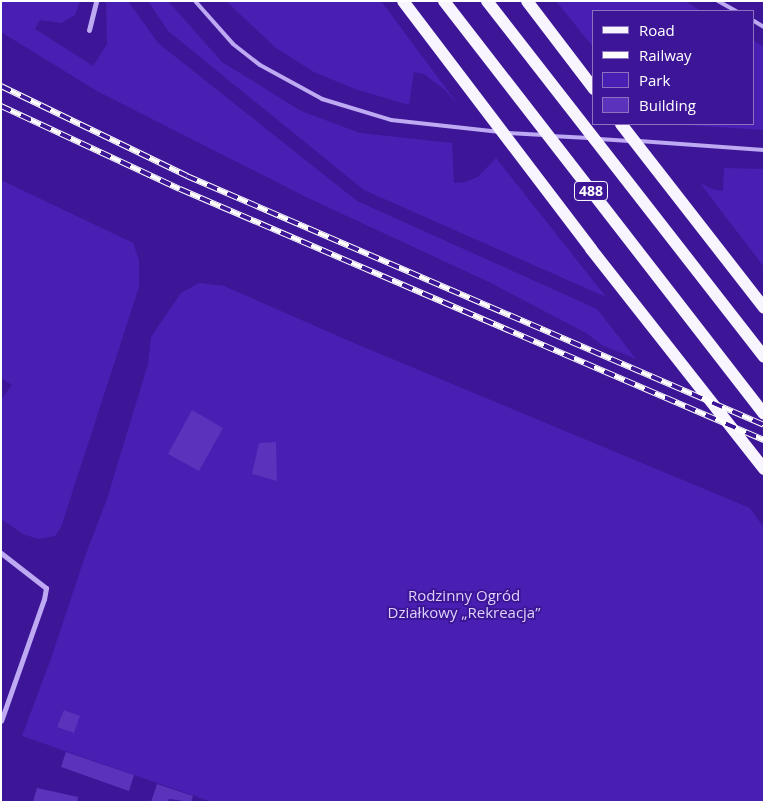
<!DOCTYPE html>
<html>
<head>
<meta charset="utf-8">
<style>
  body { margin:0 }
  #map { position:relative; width:765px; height:803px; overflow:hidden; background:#3d1698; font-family:"Open Sans",sans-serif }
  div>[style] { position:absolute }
  .green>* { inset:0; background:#481fb2 }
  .building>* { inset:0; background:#5a32bb }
  .lane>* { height:4px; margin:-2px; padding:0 2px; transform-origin:2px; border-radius:2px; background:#beaaf2 }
  .street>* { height:5px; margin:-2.5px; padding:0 2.5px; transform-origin:2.5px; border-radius:2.5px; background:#beaaf2 }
  .primary>* { height:12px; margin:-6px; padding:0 6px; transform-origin:6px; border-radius:6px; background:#f8f5ff }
  .rail>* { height:5.5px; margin-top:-2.75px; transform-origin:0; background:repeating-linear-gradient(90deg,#3d1698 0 11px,#fff 0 22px); box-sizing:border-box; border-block:1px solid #fff }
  span { translate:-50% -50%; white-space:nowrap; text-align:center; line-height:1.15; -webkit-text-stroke:4px #3d1698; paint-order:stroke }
  .shield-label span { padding:1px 4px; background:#3d1698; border:1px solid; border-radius:4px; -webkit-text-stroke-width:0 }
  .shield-label { font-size:14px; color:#fff; font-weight:700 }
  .park-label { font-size:15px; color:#ded2fc }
  .frame { position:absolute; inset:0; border:2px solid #fff; pointer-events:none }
  .legend { position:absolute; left:592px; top:10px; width:162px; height:115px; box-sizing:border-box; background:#3d1698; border:1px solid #8b73c1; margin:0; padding:6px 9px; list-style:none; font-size:15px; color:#fff }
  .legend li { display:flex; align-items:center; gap:10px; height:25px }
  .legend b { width:25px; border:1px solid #8b73c1 }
</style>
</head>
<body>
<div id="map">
  <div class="green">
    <div style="clip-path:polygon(1px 1px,80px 1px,75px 15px,61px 23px,40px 20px,35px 29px,93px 66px,107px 44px,106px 1px,128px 1px,158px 43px,357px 201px,597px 309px,636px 359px,602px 345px,586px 333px,489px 282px,308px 198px,97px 91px,1px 32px)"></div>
    <div style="clip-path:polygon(148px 1px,168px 1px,222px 62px,301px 111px,360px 133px,452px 143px,454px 183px,465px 182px,478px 177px,496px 158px,606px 297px,364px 190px,168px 31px)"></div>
    <div style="clip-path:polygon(226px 1px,381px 1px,462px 110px,445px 90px,424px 74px,414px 72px,409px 105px,355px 89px,314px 72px,276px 48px)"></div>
    <div style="clip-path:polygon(556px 1px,685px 1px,701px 11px,594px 11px,594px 48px)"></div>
    <div style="clip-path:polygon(754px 41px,764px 47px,764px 130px,685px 125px,754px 124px)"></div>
    <div style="clip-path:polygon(724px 168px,764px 169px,764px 267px,700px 183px,712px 189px,723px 191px)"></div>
    <div style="clip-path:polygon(1px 180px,133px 243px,139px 260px,139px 287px,61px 527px,55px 536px,38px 539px,23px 534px,1px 519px,1px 399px,12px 385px,1px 378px)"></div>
    <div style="clip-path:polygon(199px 283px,224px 286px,354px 343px,750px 508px,764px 528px,764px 802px,212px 802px,22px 736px,49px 664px,84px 559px,107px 499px,148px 364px,151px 337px,181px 293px)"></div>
  </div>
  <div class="building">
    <div style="clip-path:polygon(192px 410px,223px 428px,199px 471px,168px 454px)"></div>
    <div style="clip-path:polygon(276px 442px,277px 481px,252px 474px,259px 443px)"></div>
    <div style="clip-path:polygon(64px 710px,80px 716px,74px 733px,57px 727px)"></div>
    <div style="clip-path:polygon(66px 752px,134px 775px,129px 791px,61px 767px)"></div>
    <div style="clip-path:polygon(157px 784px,193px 796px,191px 802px,169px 799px,168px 802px,151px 802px)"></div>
    <div style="clip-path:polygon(37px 788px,78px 797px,77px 802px,33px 802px)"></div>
  </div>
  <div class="lane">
    <div style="left:195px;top:1px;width:57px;rotate:48.5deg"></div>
    <div style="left:233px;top:44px;width:34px;rotate:38deg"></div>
    <div style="left:260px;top:65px;width:71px;rotate:28.7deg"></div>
    <div style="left:322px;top:99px;width:72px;rotate:16.9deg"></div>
    <div style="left:391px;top:120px;width:110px;rotate:6.3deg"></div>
    <div style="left:718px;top:1px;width:21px;rotate:29deg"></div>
    <div style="left:754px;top:21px;width:12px;rotate:31deg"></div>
    <div style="left:507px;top:133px;width:37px;rotate:3deg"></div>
    <div style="left:551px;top:136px;width:38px;rotate:3deg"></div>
    <div style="left:599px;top:139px;width:30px;rotate:4deg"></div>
    <div style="left:639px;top:141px;width:125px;rotate:4.1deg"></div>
  </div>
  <div class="street">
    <div style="left:89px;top:30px;width:30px;rotate:-76deg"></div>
    <div style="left:1px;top:553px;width:57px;rotate:37.9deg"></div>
    <div style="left:46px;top:588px;width:11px;rotate:100deg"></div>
    <div style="left:44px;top:599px;width:129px;rotate:109.4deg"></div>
  </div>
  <div class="primary">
    <div style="left:403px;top:1px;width:311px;rotate:52.8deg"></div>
    <div style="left:591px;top:249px;width:280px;rotate:51.8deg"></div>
    <div style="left:444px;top:1px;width:522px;rotate:52.23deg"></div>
    <div style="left:487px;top:1px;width:451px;rotate:52.1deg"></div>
    <div style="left:527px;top:1px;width:111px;rotate:52.7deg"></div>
    <div style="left:621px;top:124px;width:233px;rotate:52.1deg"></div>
  </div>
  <div class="rail">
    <div style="left:1px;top:86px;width:207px;rotate:25.8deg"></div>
    <div style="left:187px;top:176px;width:628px;rotate:23.34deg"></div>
    <div style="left:1px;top:106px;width:197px;rotate:24.9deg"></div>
    <div style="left:180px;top:189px;width:636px;rotate:23.26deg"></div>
  </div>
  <div class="shield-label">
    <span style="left:591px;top:191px">488</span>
  </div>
  <div class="park-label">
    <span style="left:464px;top:604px">Rodzinny Ogród<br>Działkowy „Rekreacja”</span>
  </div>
  <div class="frame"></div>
  <ul class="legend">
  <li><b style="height:6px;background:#f8f5ff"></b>Road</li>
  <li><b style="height:6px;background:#fff"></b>Railway</li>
  <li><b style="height:14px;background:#481fb2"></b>Park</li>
  <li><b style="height:14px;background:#5a32bb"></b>Building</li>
  </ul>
</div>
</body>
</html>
